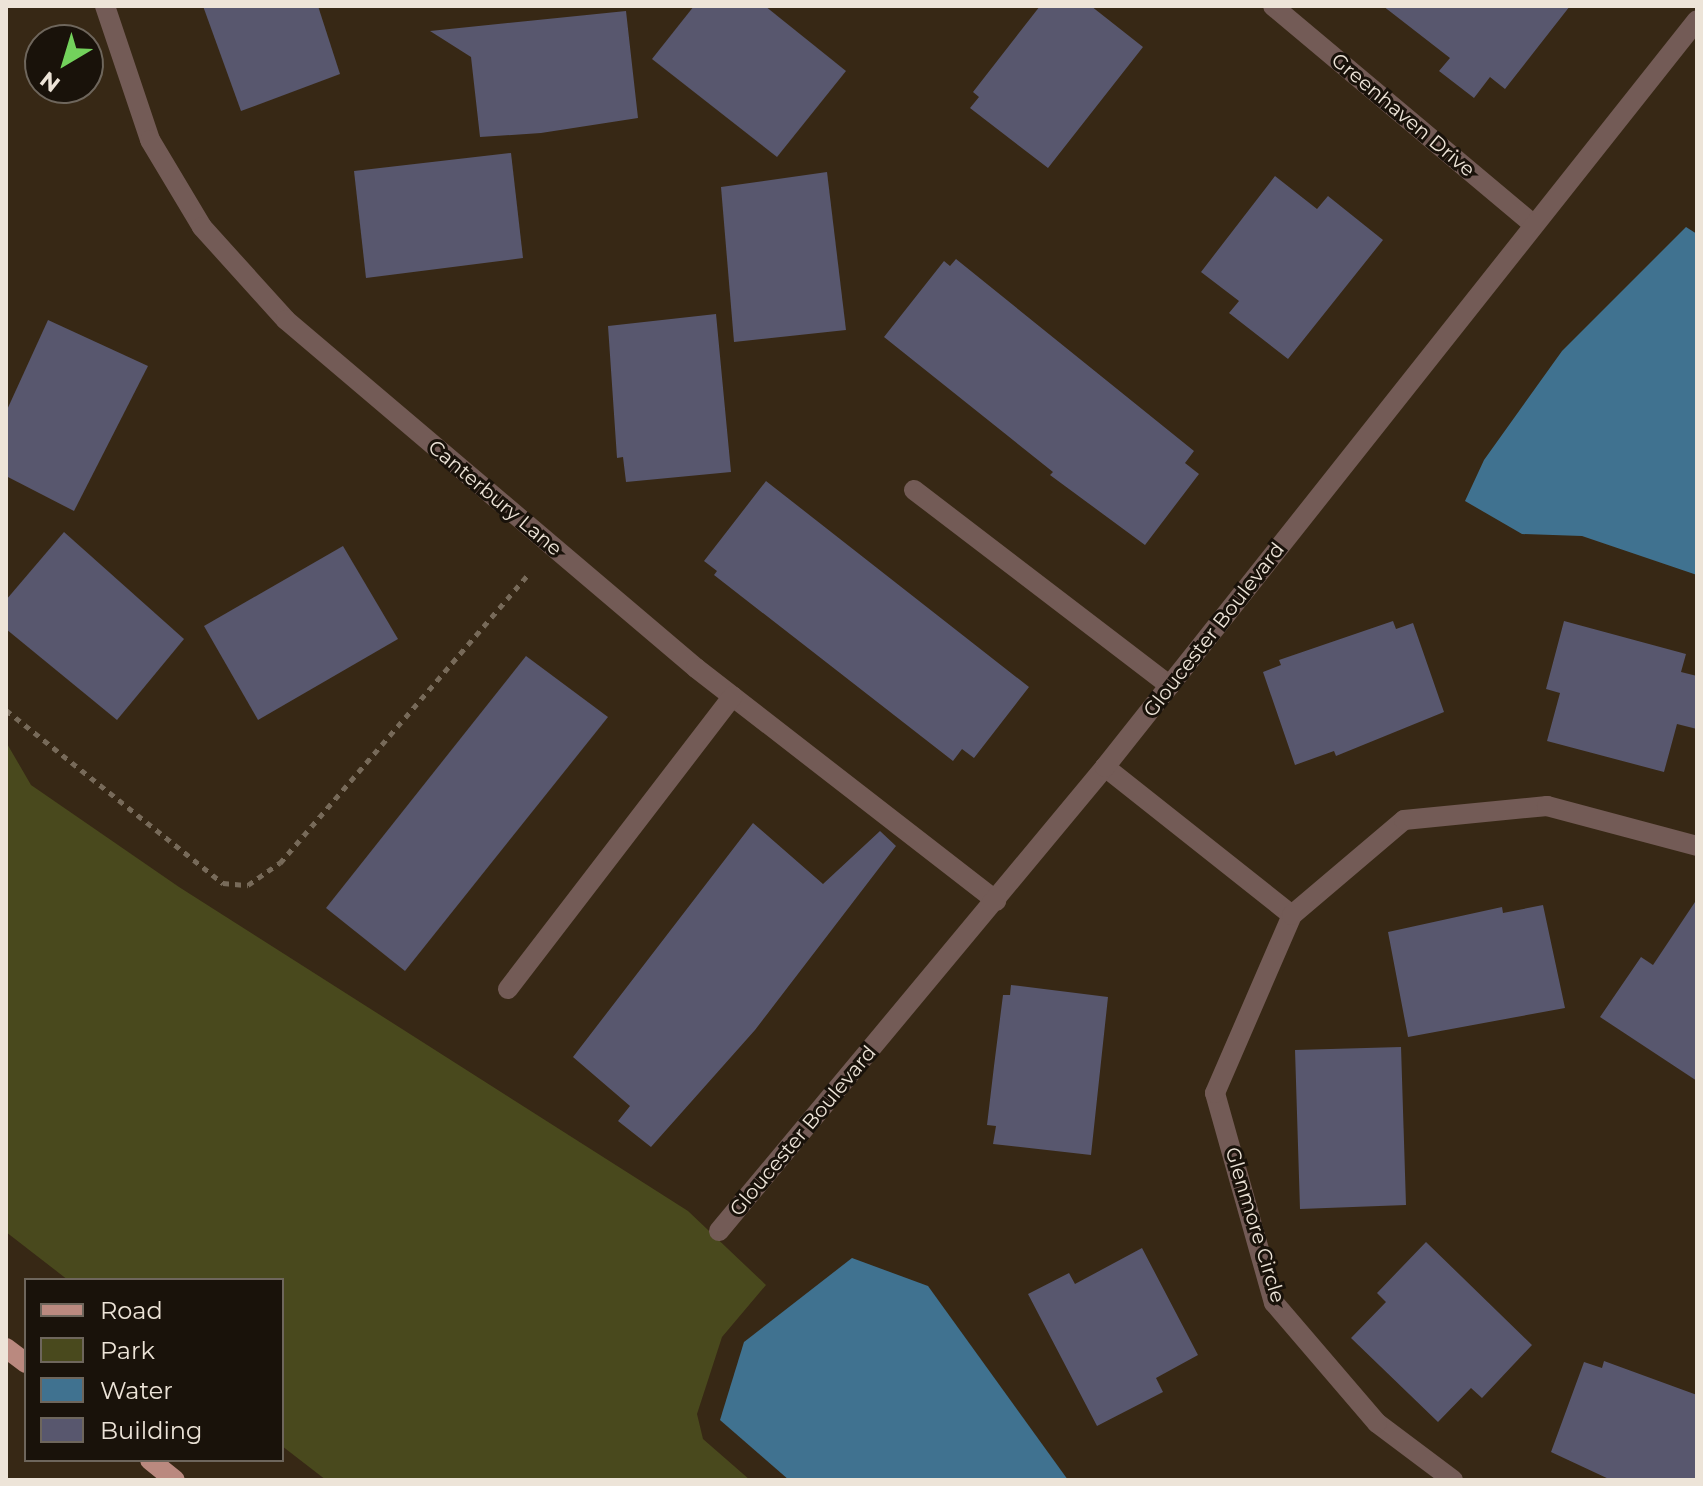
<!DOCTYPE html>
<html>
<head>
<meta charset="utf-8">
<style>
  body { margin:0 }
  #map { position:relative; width:1703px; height:1486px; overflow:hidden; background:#372815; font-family:Montserrat,sans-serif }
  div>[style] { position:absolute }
  .green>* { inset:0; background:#49491d }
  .water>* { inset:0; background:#407290 }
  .building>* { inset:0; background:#58576e }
  .path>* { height:5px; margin-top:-2.5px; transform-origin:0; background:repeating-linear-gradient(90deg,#776a59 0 6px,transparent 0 12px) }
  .minor>* { height:20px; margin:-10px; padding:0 10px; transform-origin:10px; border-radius:10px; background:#735b56 }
  .major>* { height:20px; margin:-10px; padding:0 10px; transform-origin:10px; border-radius:10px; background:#ba897f }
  span { translate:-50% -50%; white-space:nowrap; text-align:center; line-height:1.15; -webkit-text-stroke:6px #19120a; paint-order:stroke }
  .street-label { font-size:20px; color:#ede4d8 }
  .frame { position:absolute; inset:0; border:8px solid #ede4d8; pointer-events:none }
  .legend { position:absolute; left:24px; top:1278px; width:260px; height:184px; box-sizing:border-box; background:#19120a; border:2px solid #6e665c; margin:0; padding:10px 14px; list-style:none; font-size:24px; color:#ede4d8 }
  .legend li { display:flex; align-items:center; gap:16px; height:40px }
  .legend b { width:40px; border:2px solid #6e665c }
  .north { position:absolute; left:24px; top:24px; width:80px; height:80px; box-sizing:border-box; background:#19120a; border:2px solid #6e665c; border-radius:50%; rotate:218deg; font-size:22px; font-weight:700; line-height:32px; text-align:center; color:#ede4d8 }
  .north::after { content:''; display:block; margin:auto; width:28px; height:36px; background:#73d25c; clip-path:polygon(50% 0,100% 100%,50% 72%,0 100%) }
</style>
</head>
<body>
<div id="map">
  <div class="green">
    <div style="clip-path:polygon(6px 742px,31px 785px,179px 887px,688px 1211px,766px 1285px,722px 1337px,697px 1414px,703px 1439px,750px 1480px,326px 1480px,282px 1446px,282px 1280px,68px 1280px,6px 1232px)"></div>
  </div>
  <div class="water">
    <div style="clip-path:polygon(1686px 227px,1697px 234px,1697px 575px,1582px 536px,1522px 534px,1465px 501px,1484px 460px,1562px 351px)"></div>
    <div style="clip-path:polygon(852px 1258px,928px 1286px,1068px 1480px,789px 1480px,720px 1420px,744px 1342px)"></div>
  </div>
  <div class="building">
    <div style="clip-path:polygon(203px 6px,318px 6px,340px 74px,241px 111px)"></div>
    <div style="clip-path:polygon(694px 6px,765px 6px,846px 71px,777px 157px,652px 59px)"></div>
    <div style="clip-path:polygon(1040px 6px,1091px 6px,1143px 47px,1048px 168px,970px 108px,979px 97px,973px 92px)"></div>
    <div style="clip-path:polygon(1383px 6px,1570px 6px,1505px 89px,1490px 77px,1474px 98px,1439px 71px,1450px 58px)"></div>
    <div style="clip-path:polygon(626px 11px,638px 118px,541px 133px,480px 137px,471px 57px,430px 31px)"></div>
    <div style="clip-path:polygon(511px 153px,523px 258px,366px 278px,354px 171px)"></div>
    <div style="clip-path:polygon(827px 172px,846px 330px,734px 342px,721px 187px)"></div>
    <div style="clip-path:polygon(1275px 176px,1317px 209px,1328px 196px,1383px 240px,1288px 359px,1229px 313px,1239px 301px,1201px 272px)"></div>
    <div style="clip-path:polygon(956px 259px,1194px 451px,1185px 463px,1199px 474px,1145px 545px,1050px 475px,1053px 472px,884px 337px,944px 261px,950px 266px)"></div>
    <div style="clip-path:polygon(716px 314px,731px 472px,626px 482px,623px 457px,617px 458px,608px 326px)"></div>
    <div style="clip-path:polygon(48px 320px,148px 366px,74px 511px,6px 476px,6px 412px)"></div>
    <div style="clip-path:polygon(766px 481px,1029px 687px,974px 758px,962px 749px,953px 761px,714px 575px,717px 571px,704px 561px)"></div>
    <div style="clip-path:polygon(64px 532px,184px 639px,117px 720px,6px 629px,6px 600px)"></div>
    <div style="clip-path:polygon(343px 546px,398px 639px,258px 720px,204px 626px)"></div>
    <div style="clip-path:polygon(1393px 621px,1396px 629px,1413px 623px,1444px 712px,1336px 756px,1334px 751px,1295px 765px,1263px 672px,1281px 665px,1279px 660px)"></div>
    <div style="clip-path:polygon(1564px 621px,1686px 654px,1681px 672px,1697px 676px,1697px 729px,1677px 724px,1664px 772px,1547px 741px,1560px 693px,1546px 689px)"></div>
    <div style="clip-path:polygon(526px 656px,608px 717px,405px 971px,326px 908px)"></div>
    <div style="clip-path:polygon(753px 823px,823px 884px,880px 831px,896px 846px,755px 1030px,651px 1147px,618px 1121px,630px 1106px,573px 1057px)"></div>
    <div style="clip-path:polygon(1697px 899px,1697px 1081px,1600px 1017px,1641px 957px,1653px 965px)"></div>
    <div style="clip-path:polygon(1543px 905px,1565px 1008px,1408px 1037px,1388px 932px,1502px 907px,1503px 913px)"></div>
    <div style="clip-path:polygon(1011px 985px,1108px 997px,1091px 1155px,993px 1144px,996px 1126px,987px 1125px,994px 1066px,1003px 995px,1010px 995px)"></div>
    <div style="clip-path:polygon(1401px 1047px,1406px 1205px,1300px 1209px,1295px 1050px)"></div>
    <div style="clip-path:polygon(1426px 1242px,1532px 1345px,1482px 1398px,1471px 1388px,1438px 1422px,1351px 1338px,1386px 1302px,1377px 1293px)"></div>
    <div style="clip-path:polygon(1142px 1248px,1198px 1355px,1156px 1378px,1163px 1392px,1097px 1426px,1028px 1294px,1069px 1273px,1075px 1284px)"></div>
    <div style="clip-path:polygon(1604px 1361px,1697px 1395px,1697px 1480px,1611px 1480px,1551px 1452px,1584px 1362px,1602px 1368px)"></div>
  </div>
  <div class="path">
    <div style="left:6px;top:710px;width:278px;rotate:38.6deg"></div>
    <div style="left:223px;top:883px;width:25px;rotate:5deg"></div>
    <div style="left:248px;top:885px;width:39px;rotate:-35deg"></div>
    <div style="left:280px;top:863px;width:381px;rotate:-49.3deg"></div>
  </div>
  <div class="minor">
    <div style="left:105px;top:6px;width:141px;rotate:71.4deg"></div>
    <div style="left:150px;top:140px;width:101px;rotate:59.1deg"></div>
    <div style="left:202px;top:227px;width:125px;rotate:47.9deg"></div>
    <div style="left:286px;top:320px;width:538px;rotate:40.32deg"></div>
    <div style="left:696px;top:668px;width:380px;rotate:37.8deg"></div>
    <div style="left:1273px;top:6px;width:339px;rotate:40deg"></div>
    <div style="left:914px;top:490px;width:322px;rotate:37.4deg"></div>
    <div style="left:1105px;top:767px;width:238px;rotate:38.4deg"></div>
    <div style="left:508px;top:989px;width:369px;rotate:-52.5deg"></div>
    <div style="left:719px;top:1231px;width:604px;rotate:-50.24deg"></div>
    <div style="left:1105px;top:767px;width:953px;rotate:-51.6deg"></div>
    <div style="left:1453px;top:1480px;width:95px;rotate:-143.1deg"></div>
    <div style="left:1377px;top:1423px;width:158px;rotate:-130.6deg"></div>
    <div style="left:1274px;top:1303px;width:218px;rotate:-105.7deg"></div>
    <div style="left:1215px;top:1093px;width:194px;rotate:-66.6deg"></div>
    <div style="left:1292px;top:915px;width:147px;rotate:-40.3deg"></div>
    <div style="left:1404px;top:820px;width:144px;rotate:-5.6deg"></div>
    <div style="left:1547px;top:806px;width:155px;rotate:14.9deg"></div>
  </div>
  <div class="major">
    <div style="left:6px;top:1348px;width:25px;rotate:37deg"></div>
    <div style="left:150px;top:1460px;width:32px;rotate:39deg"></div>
  </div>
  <div class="street-label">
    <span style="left:1403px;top:115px;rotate:40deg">Greenhaven Drive</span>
    <span style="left:495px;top:498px;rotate:40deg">Canterbury Lane</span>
    <span style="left:1214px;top:630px;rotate:-52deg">Gloucester Boulevard</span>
    <span style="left:803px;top:1131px;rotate:-50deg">Gloucester Boulevard</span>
    <span style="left:1255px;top:1225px;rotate:73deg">Glenmore Circle</span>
  </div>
  <div class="frame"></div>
  <ul class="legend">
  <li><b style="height:10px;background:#ba897f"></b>Road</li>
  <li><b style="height:22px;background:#49491d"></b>Park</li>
  <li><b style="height:22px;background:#407290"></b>Water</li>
  <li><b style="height:22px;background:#58576e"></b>Building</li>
  </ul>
  <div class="north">N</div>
</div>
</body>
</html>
